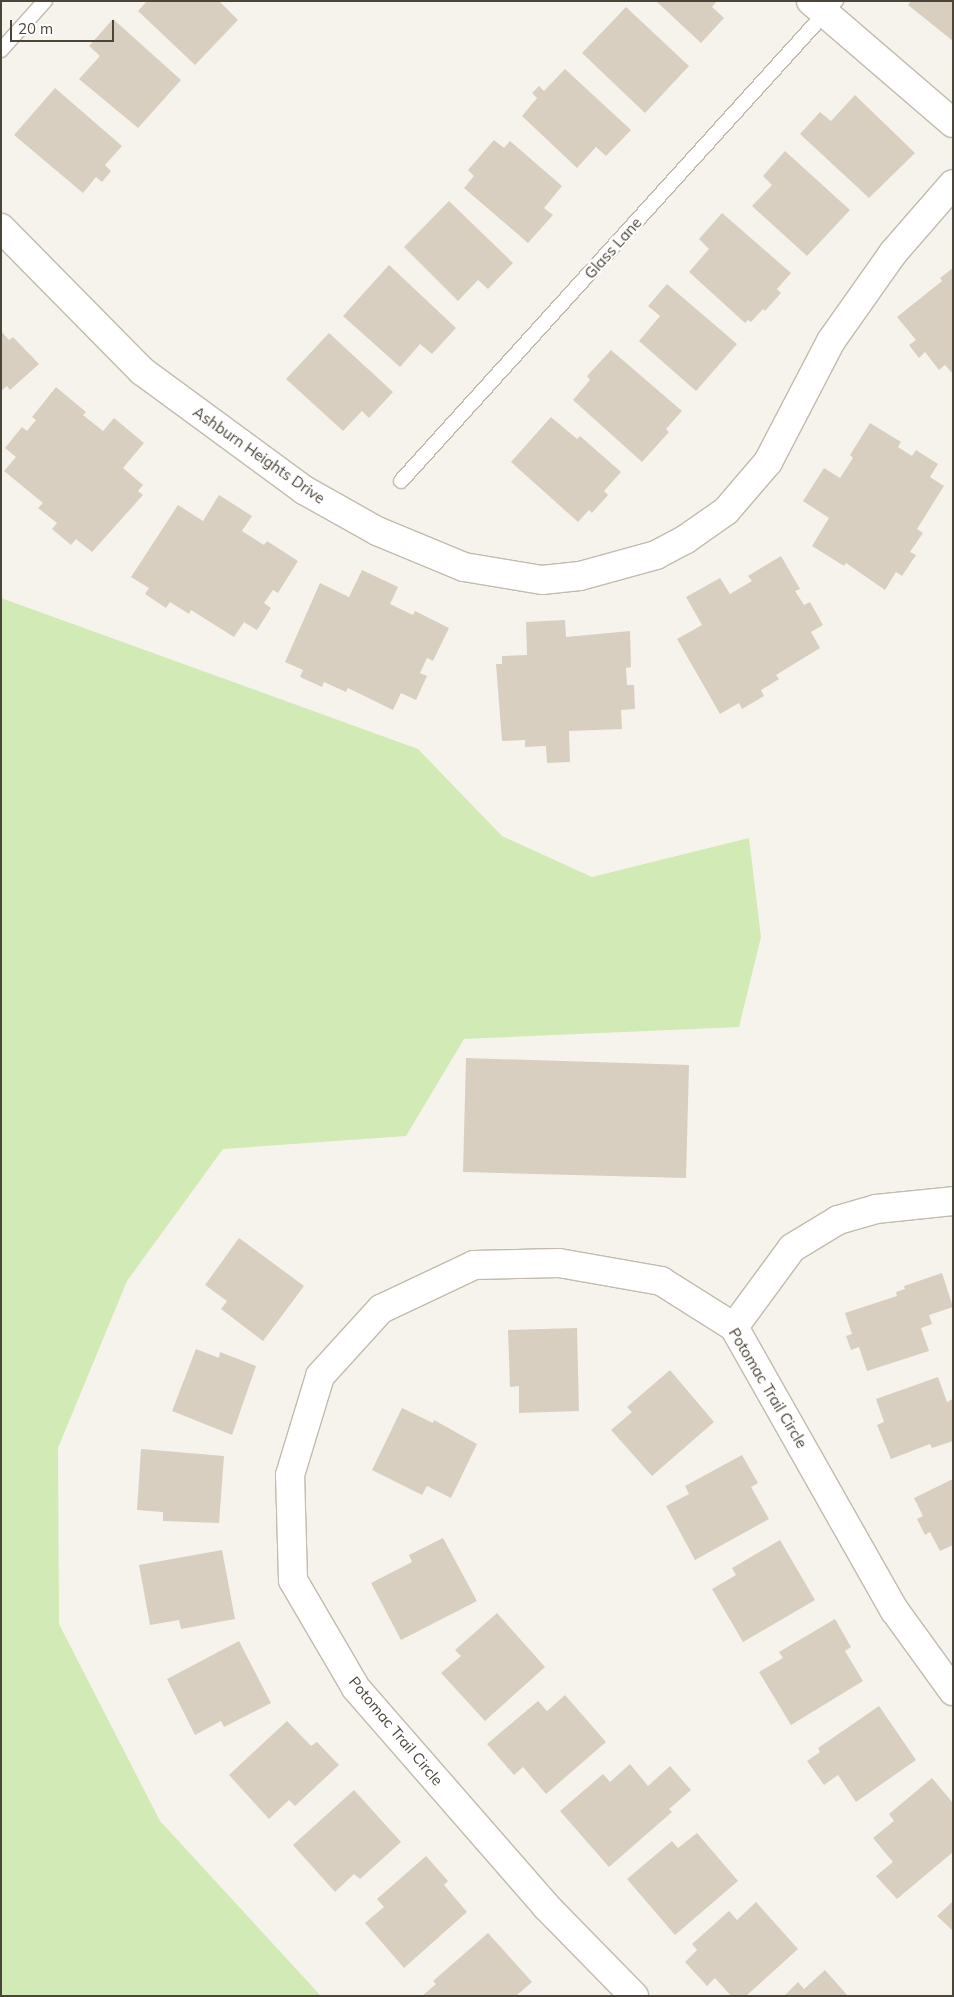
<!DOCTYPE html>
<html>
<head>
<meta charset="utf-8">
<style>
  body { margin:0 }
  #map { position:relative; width:954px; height:1997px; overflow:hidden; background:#f6f3ec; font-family:Mulish,sans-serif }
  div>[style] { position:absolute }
  .green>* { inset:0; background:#d2eab5 }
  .building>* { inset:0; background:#d8cfc1 }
  .roads { filter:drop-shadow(1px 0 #c2bbae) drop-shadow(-1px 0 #c2bbae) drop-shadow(0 1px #c2bbae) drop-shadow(0 -1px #c2bbae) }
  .service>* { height:14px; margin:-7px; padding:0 7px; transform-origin:7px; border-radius:7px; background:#fff }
  .minor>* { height:28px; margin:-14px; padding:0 14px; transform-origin:14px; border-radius:14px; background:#fff }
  span { translate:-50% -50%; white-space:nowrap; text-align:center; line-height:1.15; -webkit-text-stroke:5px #fff; paint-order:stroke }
  .street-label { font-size:15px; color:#4b4439 }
  .frame { position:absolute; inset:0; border:2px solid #4b4439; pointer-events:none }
  .scale { position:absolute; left:10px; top:20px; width:104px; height:22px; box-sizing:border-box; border:2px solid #4b4439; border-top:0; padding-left:6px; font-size:15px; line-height:18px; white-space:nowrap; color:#4b4439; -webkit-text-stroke:4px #fff; paint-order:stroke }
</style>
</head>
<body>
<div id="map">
  <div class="green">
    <div style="clip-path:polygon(1px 598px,418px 749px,502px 836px,592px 877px,749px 838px,761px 937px,739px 1027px,464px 1039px,406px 1136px,223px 1149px,127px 1281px,58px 1448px,59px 1624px,160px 1821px,321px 1996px,1px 1996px)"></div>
  </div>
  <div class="building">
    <div style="clip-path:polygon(147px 1px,219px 1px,238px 20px,195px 65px,138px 11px)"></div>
    <div style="clip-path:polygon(656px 1px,717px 1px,712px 7px,724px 18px,701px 43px)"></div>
    <div style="clip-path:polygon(911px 1px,953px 1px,953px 41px,908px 5px)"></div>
    <div style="clip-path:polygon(626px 7px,689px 66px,645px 113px,582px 53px)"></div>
    <div style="clip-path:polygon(113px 19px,181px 80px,138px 128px,79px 79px,100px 56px,89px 46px)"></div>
    <div style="clip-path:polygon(565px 69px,631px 130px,606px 156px,596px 147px,577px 168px,522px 116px,537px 98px,532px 93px,539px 86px,544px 91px)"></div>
    <div style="clip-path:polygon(55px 88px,122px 146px,105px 165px,111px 171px,102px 182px,96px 177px,83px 193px,14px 135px)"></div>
    <div style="clip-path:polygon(855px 95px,915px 153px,869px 198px,800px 134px,820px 112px,831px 121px)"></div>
    <div style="clip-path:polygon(494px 140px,504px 148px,510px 141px,562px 186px,544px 208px,553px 215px,528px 243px,464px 188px,474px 176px,468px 170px)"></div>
    <div style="clip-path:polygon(785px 151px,850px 210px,807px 256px,752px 206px,772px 185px,763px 176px)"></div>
    <div style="clip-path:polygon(449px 201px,513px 263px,488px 289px,478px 280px,458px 301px,404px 247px)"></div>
    <div style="clip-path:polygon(722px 213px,791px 273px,777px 289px,781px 293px,765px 311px,763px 309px,751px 322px,748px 320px,745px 323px,689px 272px,709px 249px,699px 239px)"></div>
    <div style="clip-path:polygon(389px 265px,456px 328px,432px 354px,420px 344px,400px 367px,343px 316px)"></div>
    <div style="clip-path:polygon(953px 268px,953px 374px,945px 365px,939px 370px,925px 352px,919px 358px,909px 345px,916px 340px,897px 317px,942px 281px,940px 278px)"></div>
    <div style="clip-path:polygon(667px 284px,737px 344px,696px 391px,639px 341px,660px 316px,648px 306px)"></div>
    <div style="clip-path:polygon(1px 331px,9px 340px,13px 337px,39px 364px,10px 390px,7px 386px,1px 391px)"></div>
    <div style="clip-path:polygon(329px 333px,393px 392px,369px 418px,362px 411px,343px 431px,286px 379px)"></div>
    <div style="clip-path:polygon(611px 350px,682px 411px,666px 429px,669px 432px,642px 462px,573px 400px,590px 380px,587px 376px)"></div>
    <div style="clip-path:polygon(56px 387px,86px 412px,83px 415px,103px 431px,114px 418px,144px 443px,123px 468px,143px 485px,138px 491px,143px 495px,92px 552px,76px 539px,71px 545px,52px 529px,57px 523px,38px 508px,43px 503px,4px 471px,16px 457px,5px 448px,22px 427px,27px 431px,36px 420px,32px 417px)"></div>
    <div style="clip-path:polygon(551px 417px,577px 439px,580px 436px,621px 472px,604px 491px,608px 495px,592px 513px,589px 510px,578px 522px,511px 462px)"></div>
    <div style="clip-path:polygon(870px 423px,901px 442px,898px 447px,912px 456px,916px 450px,938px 464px,930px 477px,944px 486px,917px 529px,923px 533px,910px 552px,916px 555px,902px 576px,896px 572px,885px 590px,846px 563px,844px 566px,812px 546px,829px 518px,803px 501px,824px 468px,840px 478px,853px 458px,850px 455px)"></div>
    <div style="clip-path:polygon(219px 495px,252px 516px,242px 531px,264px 545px,267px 541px,298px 561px,278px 593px,273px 590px,264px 603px,271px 608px,257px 630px,244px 622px,234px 637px,191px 610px,189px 614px,170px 602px,166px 608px,145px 594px,149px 588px,131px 577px,178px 505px,203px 521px)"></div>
    <div style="clip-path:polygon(781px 556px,800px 589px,795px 591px,804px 605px,810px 602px,823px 625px,811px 632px,820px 648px,776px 675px,779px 679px,761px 690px,764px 696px,742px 709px,739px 703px,720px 714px,677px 639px,702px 625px,686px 597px,720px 578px,730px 594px,752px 581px,748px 576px)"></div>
    <div style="clip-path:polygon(362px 570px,398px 587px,390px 604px,413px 615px,415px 611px,449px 628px,433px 661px,427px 658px,420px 673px,427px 676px,416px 700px,401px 693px,393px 710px,348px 688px,346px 692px,324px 682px,322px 687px,300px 677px,303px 670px,285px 662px,320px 583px,349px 597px)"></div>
    <div style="clip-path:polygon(565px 620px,566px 637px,630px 631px,631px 667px,626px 668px,627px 685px,634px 685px,635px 709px,621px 710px,622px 729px,569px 731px,570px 762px,547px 763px,546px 746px,525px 747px,525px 740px,502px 741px,496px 664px,502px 664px,502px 656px,527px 655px,526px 622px)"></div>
    <div style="clip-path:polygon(466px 1058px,689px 1065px,686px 1178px,463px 1172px)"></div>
    <div style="clip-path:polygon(239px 1238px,304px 1286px,263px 1341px,221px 1309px,227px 1301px,205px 1285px)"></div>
    <div style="clip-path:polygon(942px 1273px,953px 1307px,929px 1315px,932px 1324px,921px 1328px,929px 1351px,867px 1371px,859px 1347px,851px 1350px,846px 1336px,852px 1334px,845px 1313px,897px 1296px,896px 1292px,905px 1289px,904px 1286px)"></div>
    <div style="clip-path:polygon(577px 1328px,579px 1411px,519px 1413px,519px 1386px,510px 1387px,508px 1330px)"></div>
    <div style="clip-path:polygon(196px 1349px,219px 1358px,220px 1352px,256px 1366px,232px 1435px,172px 1411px)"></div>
    <div style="clip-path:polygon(670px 1370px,714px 1422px,652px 1476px,611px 1430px,632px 1412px,627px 1407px)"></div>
    <div style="clip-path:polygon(938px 1377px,947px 1402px,953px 1399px,953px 1441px,932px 1448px,930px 1444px,891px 1459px,877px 1425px,884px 1422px,876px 1399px)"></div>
    <div style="clip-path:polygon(402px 1408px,433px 1423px,434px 1420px,477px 1444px,451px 1498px,427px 1486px,422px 1495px,372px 1470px)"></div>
    <div style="clip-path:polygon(141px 1449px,224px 1456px,219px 1523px,163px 1521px,163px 1512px,137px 1510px)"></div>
    <div style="clip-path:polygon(742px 1455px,758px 1483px,751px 1487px,769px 1519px,695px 1560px,666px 1506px,689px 1494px,685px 1486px)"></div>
    <div style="clip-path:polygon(953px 1479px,953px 1545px,940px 1551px,930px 1532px,925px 1535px,917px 1519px,923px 1516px,914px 1498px)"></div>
    <div style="clip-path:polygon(443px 1538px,477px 1601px,401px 1640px,371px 1583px,412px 1562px,409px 1555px)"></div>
    <div style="clip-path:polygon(780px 1540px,815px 1600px,743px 1642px,712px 1589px,736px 1575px,732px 1568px)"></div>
    <div style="clip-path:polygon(222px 1550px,235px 1619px,181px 1629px,179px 1620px,150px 1625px,139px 1565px)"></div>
    <div style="clip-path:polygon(497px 1613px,545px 1667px,485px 1721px,441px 1673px,461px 1656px,455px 1650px)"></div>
    <div style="clip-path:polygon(835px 1619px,851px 1647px,845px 1651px,863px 1681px,791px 1725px,759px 1672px,783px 1658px,779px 1652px)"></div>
    <div style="clip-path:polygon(239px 1641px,271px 1703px,224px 1727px,221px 1721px,195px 1735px,167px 1679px)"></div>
    <div style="clip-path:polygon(565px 1695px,606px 1742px,546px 1794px,523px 1767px,514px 1775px,487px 1744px,538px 1701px,547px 1711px)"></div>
    <div style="clip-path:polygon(879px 1706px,916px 1760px,856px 1802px,838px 1775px,824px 1785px,807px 1761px,820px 1752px,818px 1748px)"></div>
    <div style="clip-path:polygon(287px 1721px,311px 1746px,317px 1742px,339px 1765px,295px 1806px,289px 1800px,269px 1819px,229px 1775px)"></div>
    <div style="clip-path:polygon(630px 1764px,648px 1786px,670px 1766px,691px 1790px,669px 1809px,672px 1812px,609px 1867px,560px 1811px,603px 1774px,610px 1782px)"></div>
    <div style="clip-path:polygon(932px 1778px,953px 1803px,953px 1852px,897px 1899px,876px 1876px,893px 1862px,873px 1838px,894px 1821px,889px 1814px)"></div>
    <div style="clip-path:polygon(354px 1790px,401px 1842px,360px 1879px,354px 1874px,335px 1892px,293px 1845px)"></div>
    <div style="clip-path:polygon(697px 1833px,738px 1881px,675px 1935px,627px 1879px,672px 1841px,678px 1848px)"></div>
    <div style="clip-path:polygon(426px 1856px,448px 1881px,444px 1885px,467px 1912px,404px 1968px,365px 1923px,384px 1907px,377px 1899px)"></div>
    <div style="clip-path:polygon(953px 1901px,953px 1931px,937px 1916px)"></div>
    <div style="clip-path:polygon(756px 1902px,798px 1949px,746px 1996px,731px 1996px,715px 1978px,707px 1986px,685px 1962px,697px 1950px,692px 1944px,729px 1911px,737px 1920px)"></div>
    <div style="clip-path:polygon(488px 1933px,532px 1982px,516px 1996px,422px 1996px,436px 1984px,433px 1981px)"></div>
    <div style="clip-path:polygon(825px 1970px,848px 1996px,784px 1996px,798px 1982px,804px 1989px)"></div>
  </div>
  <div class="roads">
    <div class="service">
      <div style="left:1px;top:50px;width:66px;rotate:-48.1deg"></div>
      <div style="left:401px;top:481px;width:648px;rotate:-47.82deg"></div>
    </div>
    <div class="minor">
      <div style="left:811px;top:1px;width:187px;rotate:40.7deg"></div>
      <div style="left:1px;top:228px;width:201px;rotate:45.4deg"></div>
      <div style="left:142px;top:371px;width:201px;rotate:36.3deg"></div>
      <div style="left:304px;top:490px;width:84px;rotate:29.3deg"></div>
      <div style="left:377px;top:531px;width:94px;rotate:22.5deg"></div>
      <div style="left:464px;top:567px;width:79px;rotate:9.5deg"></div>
      <div style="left:542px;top:580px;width:38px;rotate:-6deg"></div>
      <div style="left:580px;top:576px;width:79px;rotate:-15.4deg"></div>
      <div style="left:656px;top:555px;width:34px;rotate:-28deg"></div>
      <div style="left:686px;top:539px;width:49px;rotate:-35deg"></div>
      <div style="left:726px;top:511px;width:65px;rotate:-49.4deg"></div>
      <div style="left:768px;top:462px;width:136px;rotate:-62.5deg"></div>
      <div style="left:831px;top:341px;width:108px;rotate:-54.8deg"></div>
      <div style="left:893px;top:253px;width:91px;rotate:-49deg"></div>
      <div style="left:734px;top:1327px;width:98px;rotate:-53.7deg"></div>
      <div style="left:792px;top:1248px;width:54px;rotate:-31.3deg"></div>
      <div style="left:838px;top:1220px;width:40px;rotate:-16deg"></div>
      <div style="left:876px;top:1209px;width:77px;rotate:-5.9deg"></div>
      <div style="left:634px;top:1996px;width:126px;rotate:-134.4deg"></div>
      <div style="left:546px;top:1906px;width:289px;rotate:-131.1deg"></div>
      <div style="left:356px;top:1688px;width:125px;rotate:-120.3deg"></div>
      <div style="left:293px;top:1580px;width:105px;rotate:-91.6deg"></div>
      <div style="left:290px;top:1475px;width:103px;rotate:-73.1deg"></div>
      <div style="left:320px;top:1376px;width:91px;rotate:-47.7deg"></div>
      <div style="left:381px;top:1309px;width:103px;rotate:-25.3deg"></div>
      <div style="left:474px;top:1265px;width:85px;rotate:-1.3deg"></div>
      <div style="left:559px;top:1263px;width:104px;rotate:10deg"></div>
      <div style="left:661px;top:1281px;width:86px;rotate:32.2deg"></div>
      <div style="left:734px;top:1327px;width:326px;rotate:60.5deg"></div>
      <div style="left:895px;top:1611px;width:99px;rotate:54.1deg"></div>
    </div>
  </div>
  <div class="street-label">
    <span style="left:613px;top:248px;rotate:-48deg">Glass Lane</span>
    <span style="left:259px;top:455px;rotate:35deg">Ashburn Heights Drive</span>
    <span style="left:768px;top:1388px;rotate:59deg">Potomac Trail Circle</span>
    <span style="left:396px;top:1731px;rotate:50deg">Potomac Trail Circle</span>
  </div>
  <div class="frame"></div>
  <div class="scale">20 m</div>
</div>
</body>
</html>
